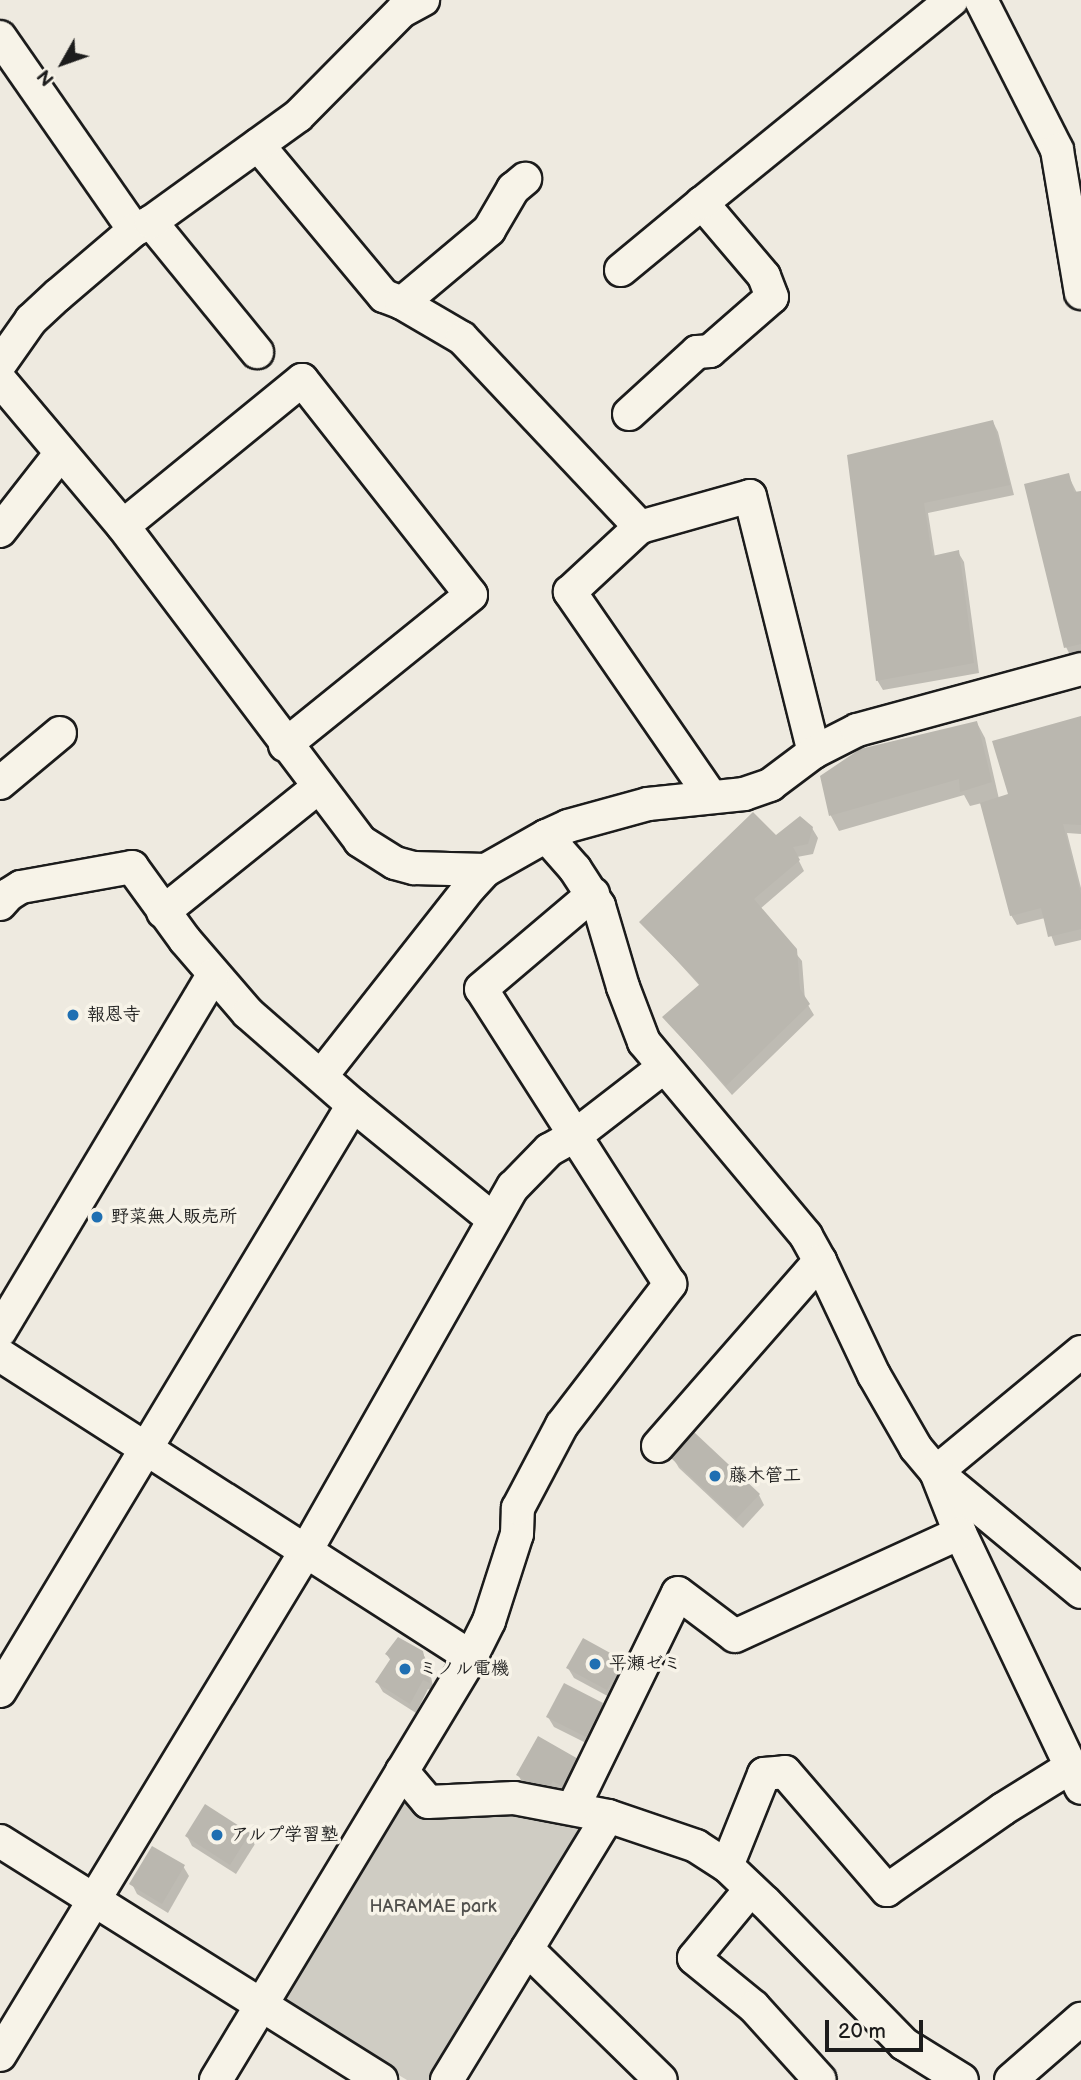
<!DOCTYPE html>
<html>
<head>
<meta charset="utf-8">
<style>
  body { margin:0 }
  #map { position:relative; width:1081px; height:2080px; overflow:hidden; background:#eeeae0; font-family:"Balsamiq Sans","Klee One",sans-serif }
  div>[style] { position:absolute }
  .green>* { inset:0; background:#cfccc3 }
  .shadow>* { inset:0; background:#0003 }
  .building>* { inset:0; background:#bab7af }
  .roads { filter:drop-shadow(2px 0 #1c1c1c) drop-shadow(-2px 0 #1c1c1c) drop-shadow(0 2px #1c1c1c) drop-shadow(0 -2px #1c1c1c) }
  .minor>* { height:32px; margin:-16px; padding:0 16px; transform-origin:16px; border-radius:16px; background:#f7f3e8 }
  .dots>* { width:19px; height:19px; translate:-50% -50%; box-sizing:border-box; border:4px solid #f7f3e8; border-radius:50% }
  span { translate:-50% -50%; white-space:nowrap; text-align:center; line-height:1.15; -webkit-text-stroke:7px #f7f3e8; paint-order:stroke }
  .poi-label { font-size:18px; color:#1c1c1c; font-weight:700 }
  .left { translate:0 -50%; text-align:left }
  .park-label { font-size:18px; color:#52514e }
  .north { position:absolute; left:28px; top:28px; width:70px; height:70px; -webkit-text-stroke:5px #f7f3e8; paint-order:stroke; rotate:230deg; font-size:19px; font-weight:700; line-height:28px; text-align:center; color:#1c1c1c }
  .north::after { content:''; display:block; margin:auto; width:24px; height:32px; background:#1c1c1c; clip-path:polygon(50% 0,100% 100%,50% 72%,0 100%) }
  .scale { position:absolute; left:825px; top:2020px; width:98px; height:32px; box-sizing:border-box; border:4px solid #1c1c1c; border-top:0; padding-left:9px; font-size:21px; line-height:24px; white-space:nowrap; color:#1c1c1c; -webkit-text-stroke:5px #f7f3e8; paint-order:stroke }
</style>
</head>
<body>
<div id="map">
  <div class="green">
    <div style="clip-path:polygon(400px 1784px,585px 1822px,434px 2080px,407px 2080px,279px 2004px)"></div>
  </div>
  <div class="shadow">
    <div style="clip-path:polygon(993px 422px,998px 432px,1014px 495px,928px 513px,935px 557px,958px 552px,964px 562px,979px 673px,883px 690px,877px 680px,849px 456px)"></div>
    <div style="clip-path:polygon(1068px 475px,1077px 493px,1081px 492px,1081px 661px,1074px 663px,1066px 647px)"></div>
    <div style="clip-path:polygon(1081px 718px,1081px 834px,1067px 833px,1081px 888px,1081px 940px,1055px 946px,1045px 918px,1017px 925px,1011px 915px,982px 803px,970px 806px,964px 795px,839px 831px,831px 816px,822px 777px,977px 723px,985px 738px,999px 799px,1010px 795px)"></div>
    <div style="clip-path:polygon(812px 828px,818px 838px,813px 854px,797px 857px,804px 871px,760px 909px,802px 961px,805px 1000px,814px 1015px,732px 1095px,664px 1017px,700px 986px,642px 922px,776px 838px)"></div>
    <div style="clip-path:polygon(673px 1458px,759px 1495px,764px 1505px,743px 1528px,679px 1468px)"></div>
    <div style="clip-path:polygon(422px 1652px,428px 1663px,434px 1691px,428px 1689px,416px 1713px,383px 1692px,377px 1682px,391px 1661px,387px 1655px)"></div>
    <div style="clip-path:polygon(622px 1661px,628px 1671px,613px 1699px,574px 1678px,568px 1668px)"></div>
    <div style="clip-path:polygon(602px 1704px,608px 1714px,592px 1746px,554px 1727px,548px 1717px)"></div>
    <div style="clip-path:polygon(579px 1761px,570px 1797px,559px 1790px,552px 1801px,524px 1785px,518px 1775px)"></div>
    <div style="clip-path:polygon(249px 1834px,255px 1844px,236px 1874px,192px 1846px,187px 1836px)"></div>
    <div style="clip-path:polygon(183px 1866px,189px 1876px,168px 1913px,137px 1894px,132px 1884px)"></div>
  </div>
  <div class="building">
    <div style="clip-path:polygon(993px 420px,1010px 485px,924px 503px,932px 556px,959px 550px,974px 663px,876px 681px,847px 455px)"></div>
    <div style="clip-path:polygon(1069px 473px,1074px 492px,1081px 491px,1081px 644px,1064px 648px,1024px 484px)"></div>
    <div style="clip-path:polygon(1081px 716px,1081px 825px,1063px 824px,1081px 895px,1081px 929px,1048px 937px,1041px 908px,1010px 916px,980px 803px,1008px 794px,992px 741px)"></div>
    <div style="clip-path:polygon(977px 721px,992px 782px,960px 792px,959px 779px,829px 816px,820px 776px,860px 749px)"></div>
    <div style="clip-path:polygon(753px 812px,776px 835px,800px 816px,813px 827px,808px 844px,793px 847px,800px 860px,754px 899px,797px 949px,800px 989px,810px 1004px,726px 1086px,662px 1017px,700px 984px,639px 922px)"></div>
    <div style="clip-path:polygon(694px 1432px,760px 1494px,736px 1519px,671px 1458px)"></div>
    <div style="clip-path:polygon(398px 1637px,423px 1651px,430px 1683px,423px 1680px,410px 1704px,375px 1682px,391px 1658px,385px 1654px)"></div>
    <div style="clip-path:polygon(583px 1638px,623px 1660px,607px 1690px,566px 1668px)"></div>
    <div style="clip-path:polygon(564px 1683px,603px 1703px,586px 1737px,546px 1717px)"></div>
    <div style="clip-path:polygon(538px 1736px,580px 1760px,564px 1788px,553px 1781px,546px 1792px,516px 1775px)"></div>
    <div style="clip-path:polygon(205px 1804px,250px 1833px,230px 1865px,185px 1836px)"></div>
    <div style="clip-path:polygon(152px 1846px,185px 1865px,162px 1904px,129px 1884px)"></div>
  </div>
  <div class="roads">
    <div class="minor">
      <div style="left:981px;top:0;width:168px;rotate:63.1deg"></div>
      <div style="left:1057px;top:150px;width:145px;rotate:80.5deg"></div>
      <div style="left:0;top:37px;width:235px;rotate:55.2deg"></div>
      <div style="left:258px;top:145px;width:197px;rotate:50.2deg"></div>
      <div style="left:384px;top:296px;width:19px;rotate:21deg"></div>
      <div style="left:402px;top:303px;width:69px;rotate:30.3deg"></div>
      <div style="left:462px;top:338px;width:260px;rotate:46.7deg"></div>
      <div style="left:151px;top:222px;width:168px;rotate:50.8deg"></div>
      <div style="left:621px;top:270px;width:105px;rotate:-39.6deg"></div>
      <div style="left:402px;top:303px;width:114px;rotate:-40deg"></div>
      <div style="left:489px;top:230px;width:48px;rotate:-59.7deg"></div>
      <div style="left:513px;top:189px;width:16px;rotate:-40deg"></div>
      <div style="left:0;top:364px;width:54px;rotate:-54.8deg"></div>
      <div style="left:31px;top:320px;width:37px;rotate:-43deg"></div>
      <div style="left:58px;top:295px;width:100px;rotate:-40.5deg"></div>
      <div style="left:134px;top:230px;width:19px;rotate:-25deg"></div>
      <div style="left:151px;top:222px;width:181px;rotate:-35.8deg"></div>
      <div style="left:298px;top:116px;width:148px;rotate:-45.3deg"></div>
      <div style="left:402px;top:11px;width:24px;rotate:-28deg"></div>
      <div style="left:0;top:380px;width:191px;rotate:49.9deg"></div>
      <div style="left:123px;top:526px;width:394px;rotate:53deg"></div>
      <div style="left:360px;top:841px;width:41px;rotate:32.2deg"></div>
      <div style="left:395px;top:863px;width:20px;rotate:15deg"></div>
      <div style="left:414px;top:868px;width:72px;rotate:1.6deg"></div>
      <div style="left:629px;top:414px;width:92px;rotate:-42.4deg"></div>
      <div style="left:697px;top:352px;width:13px;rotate:-4deg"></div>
      <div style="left:710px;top:351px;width:82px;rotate:-41.1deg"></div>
      <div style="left:772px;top:297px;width:22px;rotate:-111deg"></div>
      <div style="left:764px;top:276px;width:96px;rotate:-130.3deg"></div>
      <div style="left:702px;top:203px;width:322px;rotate:-39.1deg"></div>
      <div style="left:123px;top:526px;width:231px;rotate:-39.2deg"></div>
      <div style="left:302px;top:380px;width:273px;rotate:51.8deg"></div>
      <div style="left:471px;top:595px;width:239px;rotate:141.1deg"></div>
      <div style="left:0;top:531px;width:99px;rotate:-52deg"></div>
      <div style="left:0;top:783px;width:78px;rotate:-39.8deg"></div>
      <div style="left:710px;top:795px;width:247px;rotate:-124.6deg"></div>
      <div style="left:570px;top:592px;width:96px;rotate:-42.9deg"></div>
      <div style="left:640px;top:527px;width:114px;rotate:-15.7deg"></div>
      <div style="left:750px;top:496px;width:264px;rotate:76deg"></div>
      <div style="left:546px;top:836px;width:44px;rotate:48.7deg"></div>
      <div style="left:575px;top:869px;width:44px;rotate:57deg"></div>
      <div style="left:599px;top:906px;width:84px;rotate:73.5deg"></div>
      <div style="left:623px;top:987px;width:59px;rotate:69.1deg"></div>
      <div style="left:644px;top:1042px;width:253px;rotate:50.1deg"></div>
      <div style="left:806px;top:1236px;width:29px;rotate:61deg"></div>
      <div style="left:820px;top:1261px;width:126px;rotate:64.7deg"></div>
      <div style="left:874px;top:1375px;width:84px;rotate:60.1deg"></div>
      <div style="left:916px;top:1448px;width:31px;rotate:50deg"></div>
      <div style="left:936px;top:1472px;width:66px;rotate:68.5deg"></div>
      <div style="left:960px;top:1533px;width:282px;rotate:64.6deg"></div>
      <div style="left:0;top:904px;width:12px;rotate:-48deg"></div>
      <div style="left:8px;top:895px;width:15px;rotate:-32deg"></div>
      <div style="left:21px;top:887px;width:113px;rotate:-10.2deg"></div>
      <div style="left:132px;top:867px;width:90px;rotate:54deg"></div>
      <div style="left:185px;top:940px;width:96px;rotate:49.2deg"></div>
      <div style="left:248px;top:1013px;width:140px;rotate:41.2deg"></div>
      <div style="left:353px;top:1105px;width:181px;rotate:39.2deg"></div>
      <div style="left:163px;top:912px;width:198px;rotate:-38.8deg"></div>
      <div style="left:322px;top:1075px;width:239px;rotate:-51.8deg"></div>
      <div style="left:470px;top:887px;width:23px;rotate:-47deg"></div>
      <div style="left:486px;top:870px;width:69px;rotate:-29.5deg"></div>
      <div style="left:546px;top:836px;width:24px;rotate:-24deg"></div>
      <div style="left:568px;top:826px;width:83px;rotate:-15.4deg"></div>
      <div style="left:648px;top:804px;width:97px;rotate:-5.9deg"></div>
      <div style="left:744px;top:794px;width:28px;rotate:-19deg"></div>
      <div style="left:770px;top:785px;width:55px;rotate:-36.9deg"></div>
      <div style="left:814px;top:752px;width:48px;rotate:-27.1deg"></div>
      <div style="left:857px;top:730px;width:232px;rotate:-15.2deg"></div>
      <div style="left:0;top:1331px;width:415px;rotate:-59.1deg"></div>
      <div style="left:1081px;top:1352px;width:188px;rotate:140.4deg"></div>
      <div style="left:936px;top:1472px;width:188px;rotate:39.6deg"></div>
      <div style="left:0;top:1355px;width:560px;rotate:32.67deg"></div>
      <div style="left:658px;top:1446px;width:246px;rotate:-48.8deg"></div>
      <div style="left:0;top:1691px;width:684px;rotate:-58.94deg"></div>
      <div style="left:402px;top:1771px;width:40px;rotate:50deg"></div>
      <div style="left:428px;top:1802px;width:86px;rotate:-2.7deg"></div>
      <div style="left:514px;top:1798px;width:96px;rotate:10.8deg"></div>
      <div style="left:608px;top:1816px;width:93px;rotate:18.8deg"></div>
      <div style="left:696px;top:1846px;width:37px;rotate:33deg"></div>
      <div style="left:727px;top:1866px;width:52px;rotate:43.5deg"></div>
      <div style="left:765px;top:1902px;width:199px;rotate:45.6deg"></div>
      <div style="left:904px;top:2044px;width:68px;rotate:31.8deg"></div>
      <div style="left:573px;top:1808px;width:239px;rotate:-64deg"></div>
      <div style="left:678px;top:1593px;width:71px;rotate:37deg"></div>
      <div style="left:735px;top:1636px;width:247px;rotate:-24.6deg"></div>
      <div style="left:0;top:1841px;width:450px;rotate:32.1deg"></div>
      <div style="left:727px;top:1866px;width:99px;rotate:-68.1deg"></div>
      <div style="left:764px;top:1774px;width:21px;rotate:-5deg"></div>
      <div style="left:785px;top:1772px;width:156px;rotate:49.2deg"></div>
      <div style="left:887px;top:1890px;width:141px;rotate:-34.9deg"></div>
      <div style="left:1003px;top:1809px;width:80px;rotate:-31.7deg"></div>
      <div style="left:750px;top:1890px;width:88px;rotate:129.5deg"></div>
      <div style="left:694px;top:1958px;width:77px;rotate:39.2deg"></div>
      <div style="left:754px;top:2007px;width:98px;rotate:47.9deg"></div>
      <div style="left:527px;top:1949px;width:187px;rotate:44.4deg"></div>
      <div style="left:0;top:2055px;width:592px;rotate:-58.75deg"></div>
      <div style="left:307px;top:1549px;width:417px;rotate:-60.4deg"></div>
      <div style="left:513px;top:1187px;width:52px;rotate:-45.8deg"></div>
      <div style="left:549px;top:1150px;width:31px;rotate:-29deg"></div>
      <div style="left:576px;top:1135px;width:111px;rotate:-37.7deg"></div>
      <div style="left:216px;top:2080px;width:494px;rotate:-58.9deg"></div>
      <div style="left:471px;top:1657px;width:40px;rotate:-63.4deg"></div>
      <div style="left:489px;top:1621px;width:91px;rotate:-72.2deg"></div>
      <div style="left:517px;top:1534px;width:26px;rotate:-88deg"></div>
      <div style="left:518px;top:1508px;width:94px;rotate:-62.1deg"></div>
      <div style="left:562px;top:1425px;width:178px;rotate:-52.5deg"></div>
      <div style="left:670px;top:1284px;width:350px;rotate:-122.6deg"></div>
      <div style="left:481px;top:989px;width:147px;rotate:-40.3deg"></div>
      <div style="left:447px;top:2080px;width:309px;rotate:-58.6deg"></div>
      <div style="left:1011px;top:2080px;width:93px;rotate:-41.1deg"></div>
    </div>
  </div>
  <div class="dots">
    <div style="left:73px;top:1015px;background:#1f6fb2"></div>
    <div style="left:97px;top:1217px;background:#1f6fb2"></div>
    <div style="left:715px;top:1476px;background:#1f6fb2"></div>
    <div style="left:595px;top:1664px;background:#1f6fb2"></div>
    <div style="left:405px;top:1669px;background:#1f6fb2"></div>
    <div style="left:217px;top:1835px;background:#1f6fb2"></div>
  </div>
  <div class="poi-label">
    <span class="left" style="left:87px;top:1015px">報恩寺</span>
    <span class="left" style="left:111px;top:1217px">野菜無人販売所</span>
    <span class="left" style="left:729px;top:1476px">藤木管工</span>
    <span class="left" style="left:609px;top:1664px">平瀬ゼミ</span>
    <span class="left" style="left:419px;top:1669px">ミノル電機</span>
    <span class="left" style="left:231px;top:1835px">アルプ学習塾</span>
  </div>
  <div class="park-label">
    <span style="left:433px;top:1907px">HARAMAE park</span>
  </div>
  <div class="north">N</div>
  <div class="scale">20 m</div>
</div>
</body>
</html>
